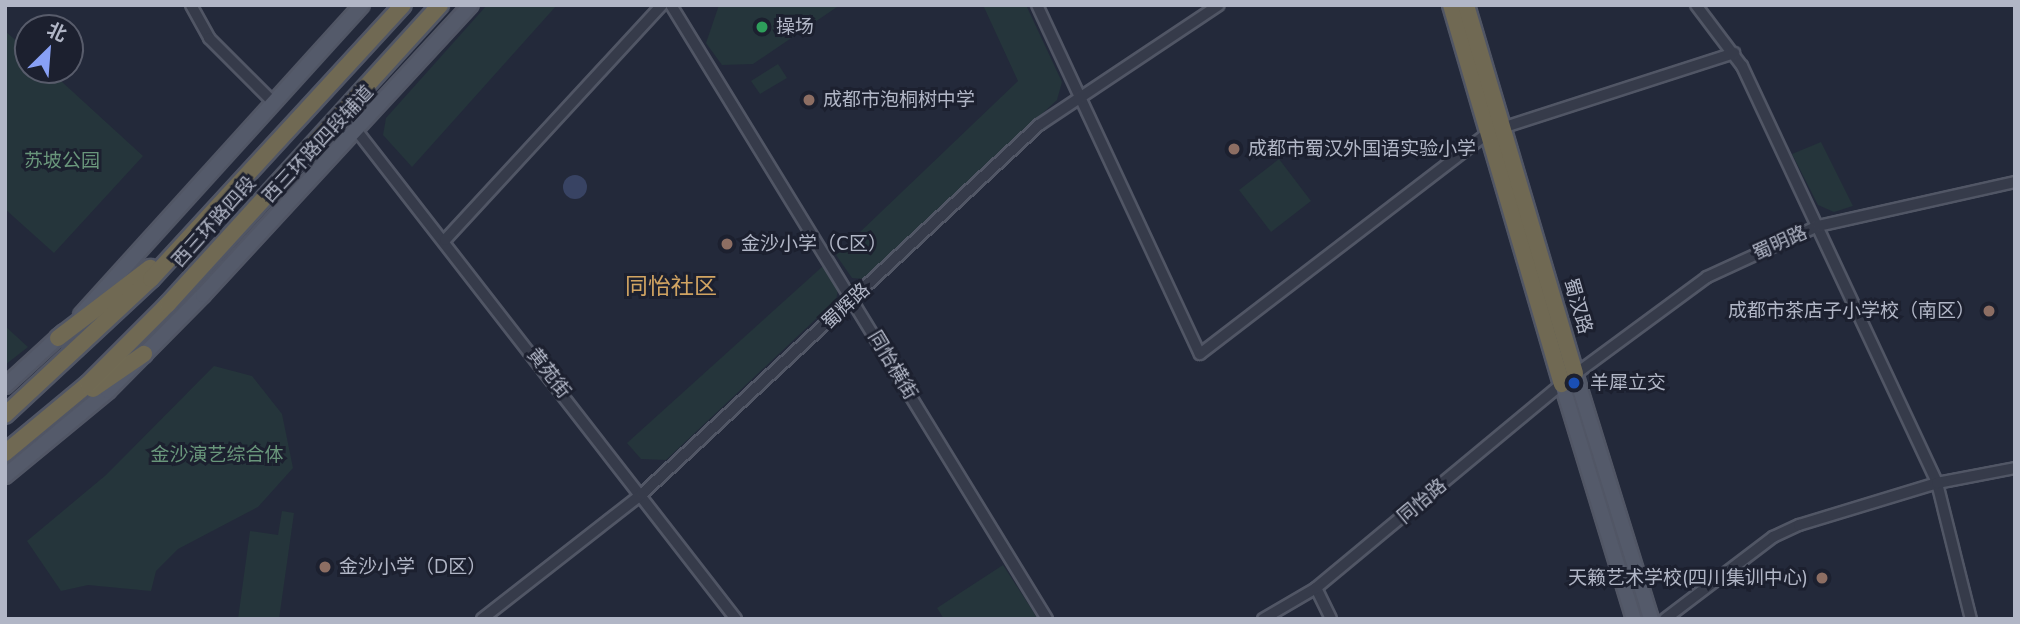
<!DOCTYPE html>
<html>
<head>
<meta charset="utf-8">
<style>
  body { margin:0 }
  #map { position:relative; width:2020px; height:624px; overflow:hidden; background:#23293a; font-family:Mulish,"Noto Sans SC",sans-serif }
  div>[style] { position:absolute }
  .green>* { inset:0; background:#25353b }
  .water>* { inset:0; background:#384363 }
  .round { border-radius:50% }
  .roads { filter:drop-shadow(2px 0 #515665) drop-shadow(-2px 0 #515665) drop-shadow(0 2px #515665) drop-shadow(0 -2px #515665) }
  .minor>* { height:10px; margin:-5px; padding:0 5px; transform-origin:5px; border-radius:5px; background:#363b4a }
  .major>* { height:14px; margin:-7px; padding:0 7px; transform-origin:7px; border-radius:7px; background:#545a6a }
  .highway>* { height:16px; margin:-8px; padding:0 8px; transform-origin:8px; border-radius:8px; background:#706953 }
  .dots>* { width:19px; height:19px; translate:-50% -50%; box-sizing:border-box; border:4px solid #1c202f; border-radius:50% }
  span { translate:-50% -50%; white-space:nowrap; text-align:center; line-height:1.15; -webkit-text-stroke:6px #1c202f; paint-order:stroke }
  .poi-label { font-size:19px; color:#b1b6c6 }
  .left { translate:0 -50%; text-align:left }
  .right { translate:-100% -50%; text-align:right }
  .street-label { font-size:19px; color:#b1b6c6 }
  .park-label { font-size:19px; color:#69967b }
  .quarter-label { font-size:23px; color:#d1a462 }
  .frame { position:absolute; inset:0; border:7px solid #b1b6c6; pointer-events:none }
  .north { position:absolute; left:14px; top:14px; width:70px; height:70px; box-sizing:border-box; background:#1c202f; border:2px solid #585c6b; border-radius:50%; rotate:25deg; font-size:19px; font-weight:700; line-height:28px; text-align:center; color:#b1b6c6 }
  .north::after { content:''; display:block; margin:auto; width:24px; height:32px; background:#88a0f5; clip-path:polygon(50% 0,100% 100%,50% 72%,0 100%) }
</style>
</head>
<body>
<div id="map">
  <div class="green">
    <div style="clip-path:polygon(487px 5px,557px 5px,412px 167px,383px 135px,386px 118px)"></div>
    <div style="clip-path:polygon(719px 5px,840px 5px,753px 64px,722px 65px,706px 43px)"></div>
    <div style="clip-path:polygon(983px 5px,1026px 5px,1062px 82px,1057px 100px,863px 279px,852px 278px,836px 255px,1018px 81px)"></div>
    <div style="clip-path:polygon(5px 31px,28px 51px,28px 70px,49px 70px,143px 156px,54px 253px,5px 209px)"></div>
    <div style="clip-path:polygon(778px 64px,787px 78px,760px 94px,751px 81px)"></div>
    <div style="clip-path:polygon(1821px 142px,1853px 206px,1834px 212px,1818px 205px,1792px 154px)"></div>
    <div style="clip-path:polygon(1279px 159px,1311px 201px,1271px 232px,1239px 190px)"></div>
    <div style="clip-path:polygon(823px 266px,838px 290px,836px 300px,666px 460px,641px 459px,627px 443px)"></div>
    <div style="clip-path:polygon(5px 326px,28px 347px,5px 365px)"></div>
    <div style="clip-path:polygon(214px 366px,252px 376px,282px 414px,293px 468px,258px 507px,178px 549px,156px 571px,151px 591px,88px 585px,61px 591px,27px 541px,106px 475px)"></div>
    <div style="clip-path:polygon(282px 511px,294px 513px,279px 619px,238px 619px,250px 531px,278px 535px)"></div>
    <div style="clip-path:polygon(1003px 565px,1038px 619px,944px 619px,937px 608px)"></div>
  </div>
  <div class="water">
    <div class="round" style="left:563px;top:175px;width:24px;height:24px"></div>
  </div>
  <div class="roads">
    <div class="minor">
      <div style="left:191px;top:5px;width:38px;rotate:61deg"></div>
      <div style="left:209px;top:38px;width:91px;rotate:45deg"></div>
      <div style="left:671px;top:5px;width:720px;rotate:58.52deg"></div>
      <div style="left:1037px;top:5px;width:385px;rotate:65deg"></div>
      <div style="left:1200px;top:354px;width:367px;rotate:-37.5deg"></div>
      <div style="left:1696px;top:5px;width:76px;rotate:53deg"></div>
      <div style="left:1742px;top:66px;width:460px;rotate:64.9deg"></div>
      <div style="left:1937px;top:483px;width:140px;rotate:76deg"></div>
      <div style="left:1505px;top:127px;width:241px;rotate:-17.9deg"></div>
      <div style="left:357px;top:131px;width:618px;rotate:52.17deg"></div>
      <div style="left:445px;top:240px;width:320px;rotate:-47.3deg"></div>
      <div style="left:1316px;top:588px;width:34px;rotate:64deg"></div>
      <div style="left:482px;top:619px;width:203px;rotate:-38deg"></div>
      <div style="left:642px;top:494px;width:542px;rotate:-42.91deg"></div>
      <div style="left:1039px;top:125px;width:216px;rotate:-33.7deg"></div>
      <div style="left:1263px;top:619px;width:61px;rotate:-30.3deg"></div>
      <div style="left:1316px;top:588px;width:320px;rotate:-39.7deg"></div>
      <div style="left:1562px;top:384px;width:180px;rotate:-36.4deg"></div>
      <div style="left:1707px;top:277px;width:122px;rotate:-24.7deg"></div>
      <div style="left:1818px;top:226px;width:202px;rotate:-12.6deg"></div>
      <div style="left:1665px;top:619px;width:136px;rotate:-37.2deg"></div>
      <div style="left:1773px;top:537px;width:29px;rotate:-25deg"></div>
      <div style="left:1799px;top:525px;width:144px;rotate:-16.9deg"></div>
      <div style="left:1937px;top:483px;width:79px;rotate:-10.9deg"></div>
    </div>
    <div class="major">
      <div style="left:81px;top:315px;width:418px;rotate:-47.8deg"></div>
      <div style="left:1575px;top:373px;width:257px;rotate:72.8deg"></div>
      <div style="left:1562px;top:384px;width:246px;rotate:73deg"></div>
      <div style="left:5px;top:386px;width:80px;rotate:-42.5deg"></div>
      <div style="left:5px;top:476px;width:134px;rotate:-39.5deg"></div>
      <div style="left:108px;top:391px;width:135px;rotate:-45.3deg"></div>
      <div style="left:203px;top:295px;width:395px;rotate:-47.3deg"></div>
    </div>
    <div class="highway">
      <div style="left:1451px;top:5px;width:395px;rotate:73.7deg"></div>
      <div style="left:1466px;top:5px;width:384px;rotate:73.5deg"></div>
      <div style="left:58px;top:338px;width:116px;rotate:-37.3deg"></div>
      <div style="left:93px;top:389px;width:62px;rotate:-34.5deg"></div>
      <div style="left:5px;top:415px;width:200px;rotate:-43deg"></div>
      <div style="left:151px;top:279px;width:372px;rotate:-47.4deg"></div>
      <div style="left:5px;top:453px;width:108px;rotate:-39.7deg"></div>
      <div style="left:88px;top:384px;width:113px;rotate:-45deg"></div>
      <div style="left:168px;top:304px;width:404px;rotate:-47.7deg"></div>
    </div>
  </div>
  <div class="dots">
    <div style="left:762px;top:27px;background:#2e9e5b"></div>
    <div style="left:809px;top:100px;background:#8d6e63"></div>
    <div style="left:1234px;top:149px;background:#8d6e63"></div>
    <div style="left:727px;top:244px;background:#8d6e63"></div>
    <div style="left:1989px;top:311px;background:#8d6e63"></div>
    <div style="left:1574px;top:383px;background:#1a4fb4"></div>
    <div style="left:325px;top:567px;background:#8d6e63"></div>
    <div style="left:1822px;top:578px;background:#8d6e63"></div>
  </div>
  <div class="poi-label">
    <span class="left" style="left:776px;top:27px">操场</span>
    <span class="left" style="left:823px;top:100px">成都市泡桐树中学</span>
    <span class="left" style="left:1248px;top:149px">成都市蜀汉外国语实验小学</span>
    <span class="left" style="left:741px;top:244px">金沙小学（C区）</span>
    <span class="right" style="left:1975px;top:311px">成都市茶店子小学校（南区）</span>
    <span class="left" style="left:1590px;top:383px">羊犀立交</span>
    <span class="left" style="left:339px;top:567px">金沙小学（D区）</span>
    <span class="right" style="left:1808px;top:578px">天籁艺术学校(四川集训中心)</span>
  </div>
  <div class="street-label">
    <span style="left:318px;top:144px;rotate:-47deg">西三环路四段辅道</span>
    <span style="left:214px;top:222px;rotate:-48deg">西三环路四段</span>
    <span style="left:1780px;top:243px;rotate:-24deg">蜀明路</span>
    <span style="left:846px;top:306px;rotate:-43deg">蜀辉路</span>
    <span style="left:1578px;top:306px;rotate:74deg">蜀汉路</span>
    <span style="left:893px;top:365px;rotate:59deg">同怡横街</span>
    <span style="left:549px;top:373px;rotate:52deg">黄苑街</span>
    <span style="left:1422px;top:501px;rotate:-40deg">同怡路</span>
  </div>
  <div class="park-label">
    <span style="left:62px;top:161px">苏坡公园</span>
    <span style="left:217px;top:455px">金沙演艺综合体</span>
  </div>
  <div class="quarter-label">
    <span style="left:671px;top:286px">同怡社区</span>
  </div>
  <div class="frame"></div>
  <div class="north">北</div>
</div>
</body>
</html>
